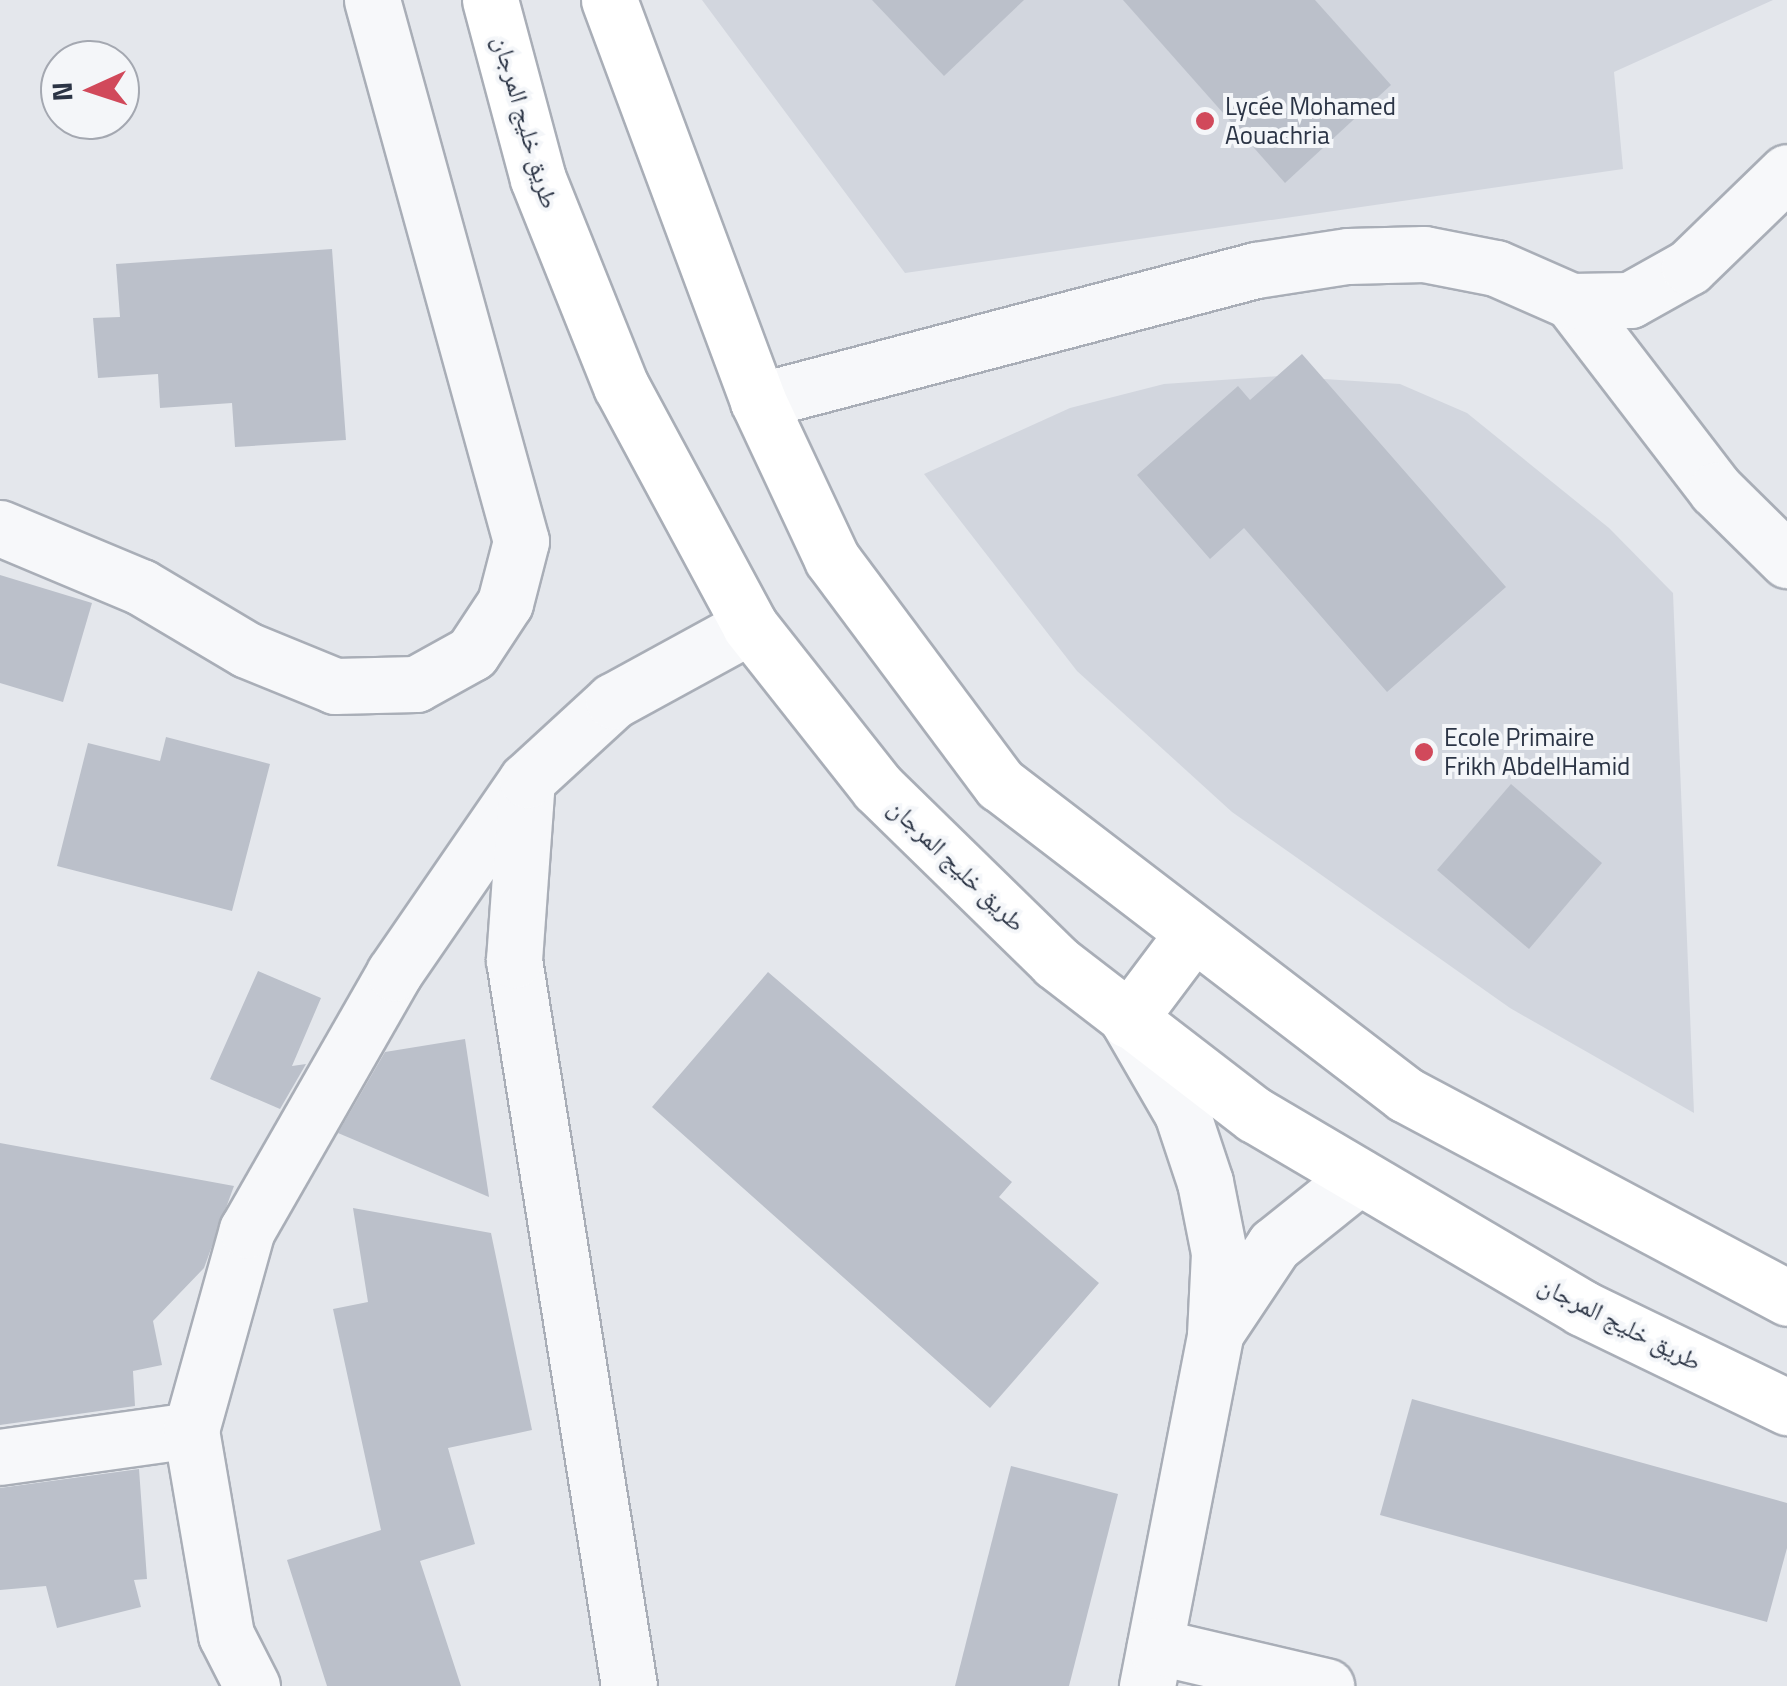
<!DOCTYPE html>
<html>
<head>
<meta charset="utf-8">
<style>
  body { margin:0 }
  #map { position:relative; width:1787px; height:1686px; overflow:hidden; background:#e4e7ec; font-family:"Titillium Web","Noto Naskh Arabic",sans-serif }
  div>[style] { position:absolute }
  .built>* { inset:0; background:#d2d6de }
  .building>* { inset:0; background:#bbc0ca }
  .roads { filter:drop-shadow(2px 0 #a9aeb7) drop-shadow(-2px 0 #a9aeb7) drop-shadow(0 2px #a9aeb7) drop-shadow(0 -2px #a9aeb7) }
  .minor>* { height:55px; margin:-27.5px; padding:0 27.5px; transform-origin:27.5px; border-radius:27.5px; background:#f7f8fa }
  .major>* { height:55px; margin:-27.5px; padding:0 27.5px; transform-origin:27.5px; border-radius:27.5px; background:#fff }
  .dots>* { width:28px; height:28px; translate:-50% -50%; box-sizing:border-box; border:5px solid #f4f6f9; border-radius:50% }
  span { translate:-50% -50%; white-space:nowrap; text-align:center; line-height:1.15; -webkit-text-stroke:8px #f4f6f9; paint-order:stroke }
  .poi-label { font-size:25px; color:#2b3445 }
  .left { translate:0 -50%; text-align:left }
  .street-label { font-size:25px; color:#2b3445 }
  .north { position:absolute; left:40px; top:40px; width:100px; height:100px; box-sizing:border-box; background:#f4f6f9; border:2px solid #a4a8b1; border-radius:50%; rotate:267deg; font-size:28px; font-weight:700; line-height:40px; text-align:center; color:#2b3445 }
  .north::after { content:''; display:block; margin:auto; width:35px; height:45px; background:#d1495b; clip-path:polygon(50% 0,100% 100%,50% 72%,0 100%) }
</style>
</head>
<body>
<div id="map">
  <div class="built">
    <div style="clip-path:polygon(702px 0,1773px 0,1614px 72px,1623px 169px,905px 273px)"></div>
    <div style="clip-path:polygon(1279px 376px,1400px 384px,1467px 413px,1609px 528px,1673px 593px,1694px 1113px,1510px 1008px,1232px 812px,1077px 671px,924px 474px,1070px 408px,1164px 384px)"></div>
  </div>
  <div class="building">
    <div style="clip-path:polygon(872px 0,1024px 0,944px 76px)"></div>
    <div style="clip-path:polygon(1123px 0,1315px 0,1391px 85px,1285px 183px)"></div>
    <div style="clip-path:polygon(332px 249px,346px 440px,235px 447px,232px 403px,160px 408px,158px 374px,98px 378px,93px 318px,120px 317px,116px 264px)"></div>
    <div style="clip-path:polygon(1302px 354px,1506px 587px,1387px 692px,1244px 528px,1210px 559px,1137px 475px,1238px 386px,1250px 400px)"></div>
    <div style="clip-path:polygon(0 575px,92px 603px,63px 702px,0 683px)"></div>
    <div style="clip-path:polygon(166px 737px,270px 764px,232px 911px,57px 866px,88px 743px,160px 761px)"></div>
    <div style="clip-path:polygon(1511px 784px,1602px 863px,1529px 949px,1437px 870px)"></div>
    <div style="clip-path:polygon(258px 971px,321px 998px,292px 1066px,306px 1064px,280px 1109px,210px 1079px)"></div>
    <div style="clip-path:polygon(768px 972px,1012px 1182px,999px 1197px,1099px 1283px,990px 1408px,652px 1107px)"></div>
    <div style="clip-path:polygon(465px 1039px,489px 1197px,338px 1133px,385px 1052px)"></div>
    <div style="clip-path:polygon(0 1143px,234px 1186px,204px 1268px,153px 1321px,162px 1365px,133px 1371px,135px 1406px,0 1425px)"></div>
    <div style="clip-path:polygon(353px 1208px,491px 1233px,532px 1430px,448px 1448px,475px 1544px,420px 1561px,461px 1686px,327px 1686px,287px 1560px,381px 1530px,333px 1309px,368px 1302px)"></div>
    <div style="clip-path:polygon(1412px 1399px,1787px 1503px,1787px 1548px,1767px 1622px,1380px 1515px)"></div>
    <div style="clip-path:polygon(1011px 1466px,1118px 1494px,1069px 1686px,955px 1686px)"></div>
    <div style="clip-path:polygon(139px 1469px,147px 1579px,134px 1580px,141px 1607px,57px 1628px,46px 1586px,0 1590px,0 1488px)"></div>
  </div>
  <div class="roads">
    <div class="minor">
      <div style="left:1571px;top:301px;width:238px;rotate:52.5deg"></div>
      <div style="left:1716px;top:490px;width:100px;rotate:44.6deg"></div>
      <div style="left:758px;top:401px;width:515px;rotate:-14.74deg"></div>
      <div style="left:1256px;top:270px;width:93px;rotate:-8.7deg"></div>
      <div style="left:1348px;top:256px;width:76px;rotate:-1.5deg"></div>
      <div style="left:1424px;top:254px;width:73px;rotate:11deg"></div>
      <div style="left:1496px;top:268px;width:82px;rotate:23.7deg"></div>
      <div style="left:1571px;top:301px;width:59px;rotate:-1deg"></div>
      <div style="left:1630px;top:300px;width:68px;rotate:-29.2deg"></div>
      <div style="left:1689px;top:267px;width:136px;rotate:-44.1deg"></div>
      <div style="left:0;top:528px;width:153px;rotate:22.7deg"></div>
      <div style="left:141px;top:587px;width:123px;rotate:30.7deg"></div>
      <div style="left:247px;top:650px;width:95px;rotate:22.2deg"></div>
      <div style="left:335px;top:686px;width:81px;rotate:-1.4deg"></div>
      <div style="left:416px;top:684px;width:64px;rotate:-29deg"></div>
      <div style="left:472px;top:653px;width:60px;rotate:-56.6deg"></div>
      <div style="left:505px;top:603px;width:64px;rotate:-75.5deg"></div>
      <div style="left:521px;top:541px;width:561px;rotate:-105.4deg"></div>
      <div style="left:1128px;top:1020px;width:108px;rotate:59.9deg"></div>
      <div style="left:1182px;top:1113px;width:73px;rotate:71.6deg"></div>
      <div style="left:1205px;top:1182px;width:72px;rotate:78.8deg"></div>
      <div style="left:1219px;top:1253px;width:83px;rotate:92.8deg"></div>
      <div style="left:1215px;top:1336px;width:357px;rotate:101deg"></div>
      <div style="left:1218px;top:1329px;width:101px;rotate:-56.3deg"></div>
      <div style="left:1274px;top:1245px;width:109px;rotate:-38.7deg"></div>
      <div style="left:0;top:1457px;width:193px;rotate:-8deg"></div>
      <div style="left:1155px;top:1646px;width:176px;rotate:13.2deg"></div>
      <div style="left:252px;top:1686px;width:57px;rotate:-117deg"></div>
      <div style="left:226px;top:1635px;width:208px;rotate:-99.7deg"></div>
      <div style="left:191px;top:1430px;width:208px;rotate:-74.4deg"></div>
      <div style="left:247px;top:1230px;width:296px;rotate:-60.2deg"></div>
      <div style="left:394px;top:973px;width:233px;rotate:-55.5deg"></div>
      <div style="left:629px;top:1686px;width:735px;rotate:-99deg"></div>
      <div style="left:514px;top:960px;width:180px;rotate:-85.9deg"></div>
      <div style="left:527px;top:780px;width:117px;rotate:-42.6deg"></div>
      <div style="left:613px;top:701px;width:156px;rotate:-28.7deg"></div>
    </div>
    <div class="major">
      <div style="left:490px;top:0;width:185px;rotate:75deg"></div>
      <div style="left:538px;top:179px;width:223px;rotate:68.2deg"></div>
      <div style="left:621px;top:386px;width:272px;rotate:61.7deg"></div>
      <div style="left:750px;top:626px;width:206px;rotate:51.7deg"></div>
      <div style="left:878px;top:788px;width:249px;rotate:44.3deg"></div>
      <div style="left:1056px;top:962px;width:251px;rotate:37.6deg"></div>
      <div style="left:1255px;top:1115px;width:380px;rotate:30.5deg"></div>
      <div style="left:1582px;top:1308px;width:228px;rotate:25.8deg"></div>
      <div style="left:609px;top:0;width:428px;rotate:69.6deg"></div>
      <div style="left:758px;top:401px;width:174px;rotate:64.9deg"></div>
      <div style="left:832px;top:559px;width:281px;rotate:53.3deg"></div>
      <div style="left:1000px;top:784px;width:511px;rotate:37.45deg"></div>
      <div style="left:1406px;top:1095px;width:432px;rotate:28deg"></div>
      <div style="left:1128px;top:1020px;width:105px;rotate:-53.1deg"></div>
    </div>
  </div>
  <div class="dots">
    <div style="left:1205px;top:121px;background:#d1495b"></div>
    <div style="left:1424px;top:752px;background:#d1495b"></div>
  </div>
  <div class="poi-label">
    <span class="left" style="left:1225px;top:121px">Lycée Mohamed<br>Aouachria</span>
    <span class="left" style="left:1444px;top:752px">Ecole Primaire<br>Frikh AbdelHamid</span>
  </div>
  <div class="street-label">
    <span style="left:526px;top:122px;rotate:74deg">طريق خليج المرجان</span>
    <span style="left:957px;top:865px;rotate:44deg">طريق خليج المرجان</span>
    <span style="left:1620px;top:1323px;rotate:27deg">طريق خليج المرجان</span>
  </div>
  <div class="north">N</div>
</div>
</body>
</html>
